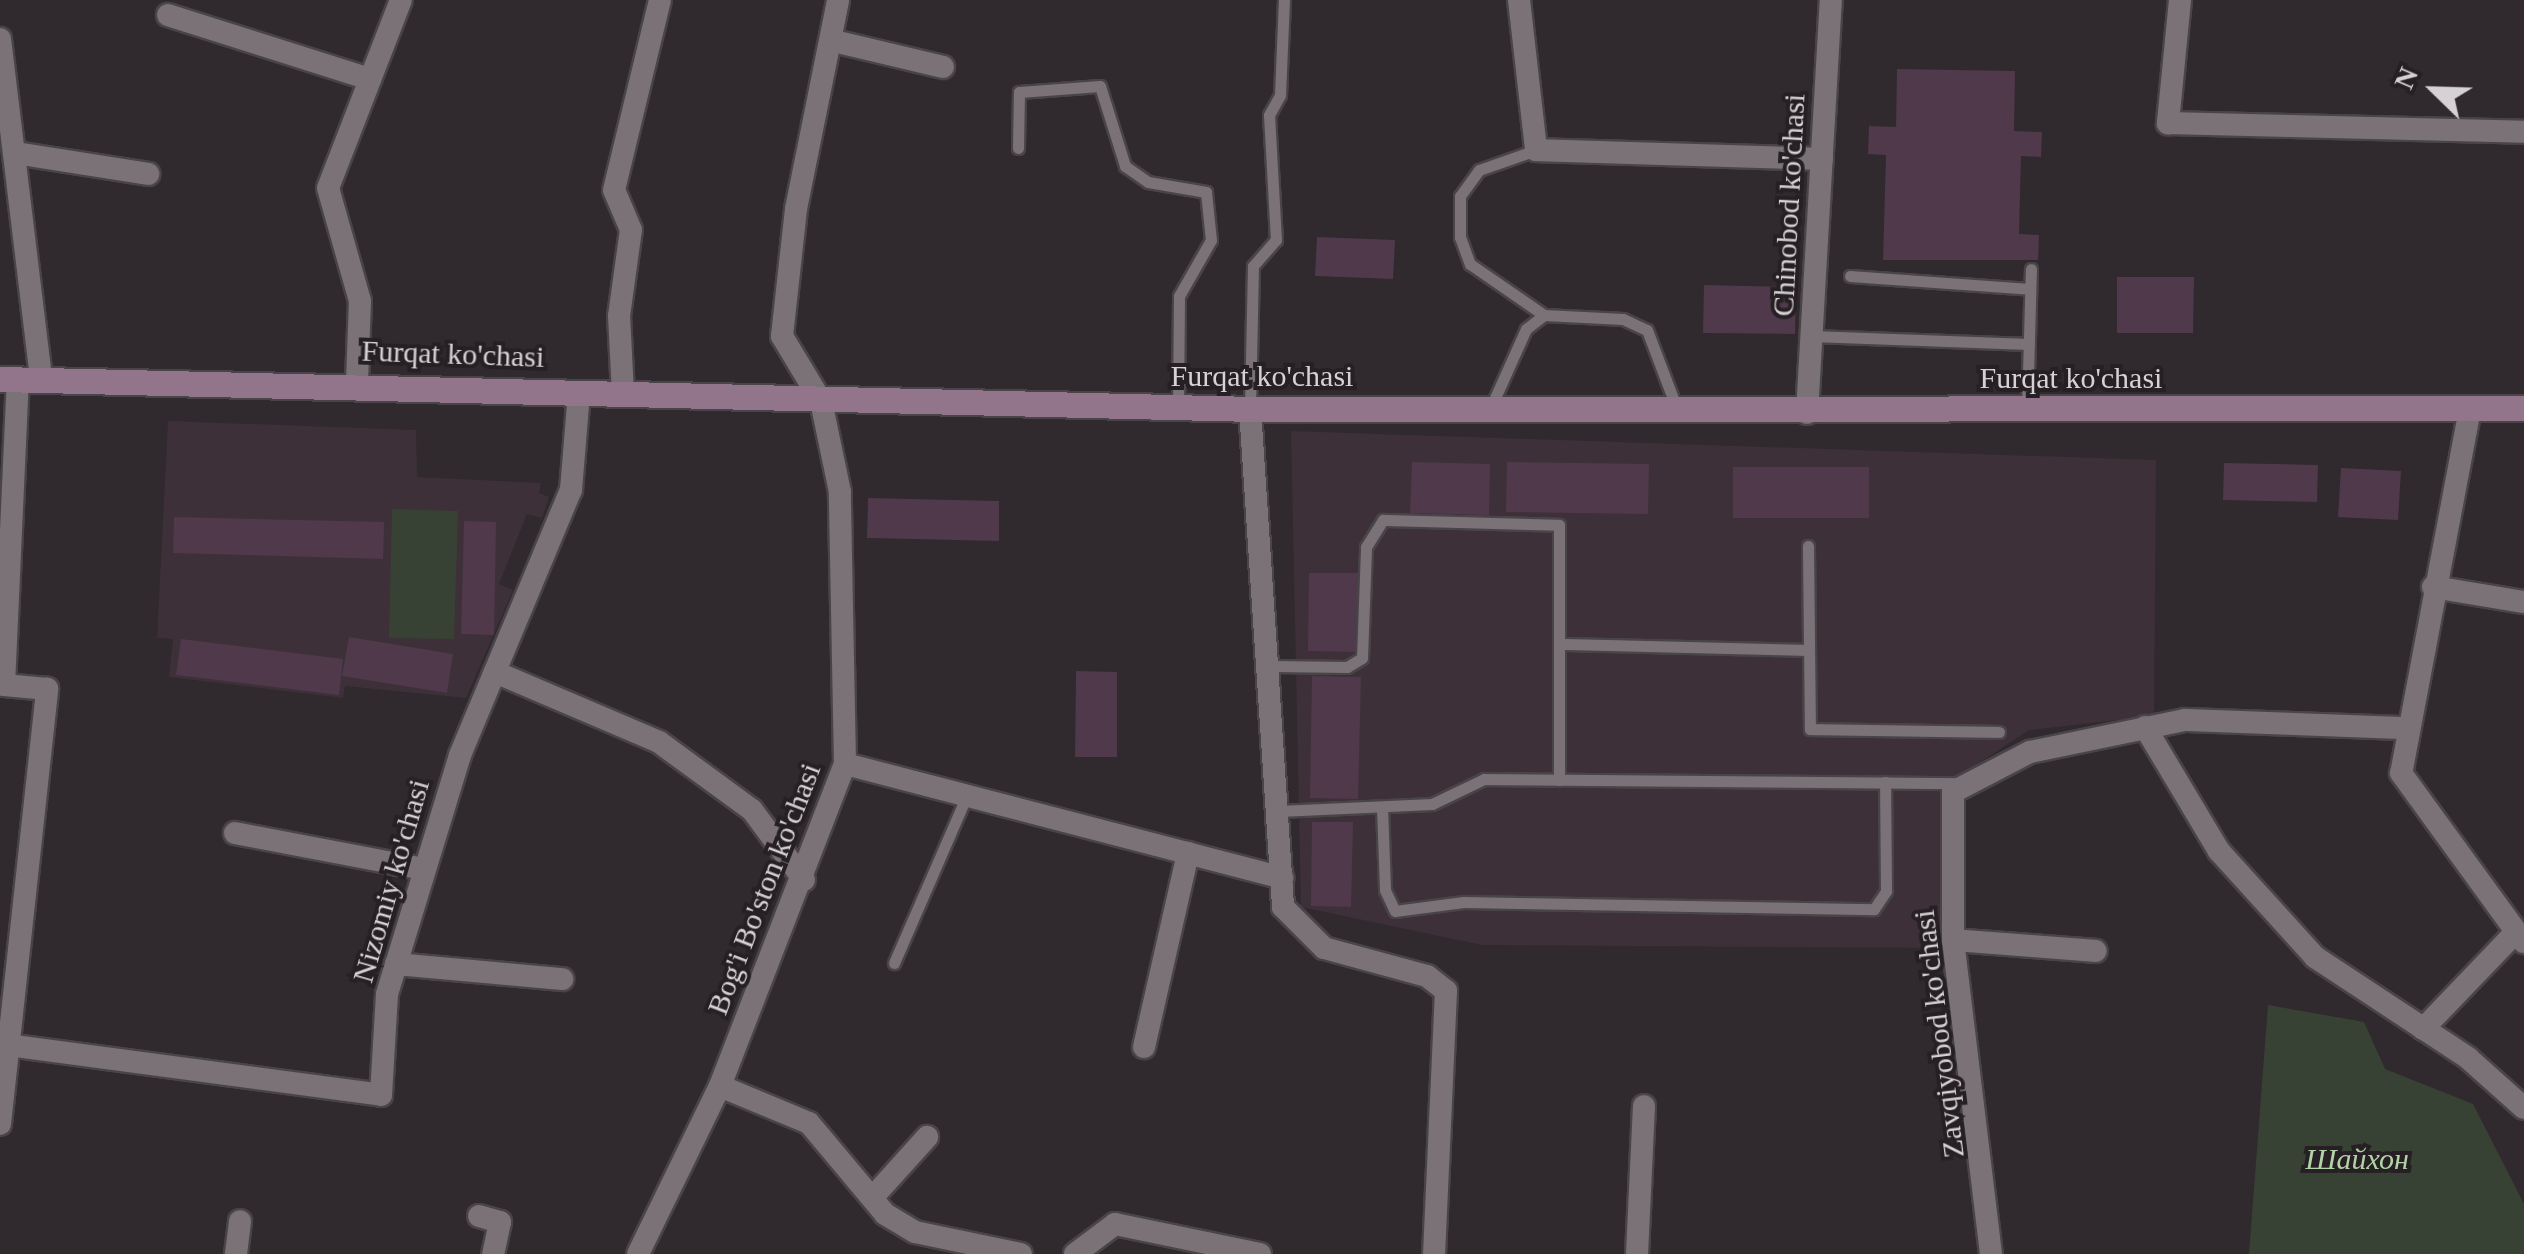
<!DOCTYPE html>
<html>
<head>
<meta charset="utf-8">
<style>
  body { margin:0 }
  #map { position:relative; width:2524px; height:1254px; overflow:hidden; background:#30292e; font-family:Georgia,serif }
  div>[style] { position:absolute }
  .built>* { inset:0; background:#3d3039 }
  .green>* { inset:0; background:#384234 }
  .building>* { inset:0; background:#50394a }
  .roads { filter:drop-shadow(2px 0 #494447) drop-shadow(-2px 0 #494447) drop-shadow(0 2px #494447) drop-shadow(0 -2px #494447) }
  .lane>* { height:11px; margin:-5.5px; padding:0 5.5px; transform-origin:5.5px; border-radius:5.5px; background:#7a7277 }
  .street>* { height:22px; margin:-11px; padding:0 11px; transform-origin:11px; border-radius:11px; background:#7a7277 }
  .secondary>* { height:25px; margin:-12.5px; padding:0 12.5px; transform-origin:12.5px; border-radius:12.5px; background:#93758b }
  span { translate:-50% -50%; white-space:nowrap; text-align:center; line-height:1.15; -webkit-text-stroke:8px #262024; paint-order:stroke }
  .street-label { font-size:30px; color:#d5d1d4 }
  .park-label { font-size:30px; color:#b1d3a5; font-style:italic }
  .north { position:absolute; left:2384px; top:40px; width:100px; height:100px; -webkit-text-stroke:8px #262024; paint-order:stroke; rotate:293deg; font-size:28px; font-weight:700; line-height:40px; text-align:center; color:#d5d1d4 }
  .north::after { content:''; display:block; margin:auto; width:35px; height:45px; background:#d5d1d4; clip-path:polygon(50% 0,100% 100%,50% 72%,0 100%) }
</style>
</head>
<body>
<div id="map">
  <div class="built">
    <div style="clip-path:polygon(168px 421px,416px 430px,417px 477px,541px 483px,539px 493px,549px 497px,542px 518px,527px 514px,499px 584px,513px 590px,466px 698px,345px 686px,343px 698px,169px 677px,173px 639px,157px 638px)"></div>
    <div style="clip-path:polygon(1291px 431px,2156px 460px,2154px 716px,2029px 730px,1941px 788px,1946px 948px,1482px 945px,1301px 907px)"></div>
  </div>
  <div class="green">
    <div style="clip-path:polygon(392px 509px,458px 511px,454px 639px,389px 638px)"></div>
    <div style="clip-path:polygon(2268px 1005px,2364px 1022px,2385px 1069px,2473px 1104px,2524px 1204px,2524px 1254px,2249px 1254px)"></div>
  </div>
  <div class="building">
    <div style="clip-path:polygon(1897px 69px,2015px 71px,2014px 131px,2042px 132px,2041px 157px,2021px 156px,2019px 234px,2039px 235px,2038px 260px,1883px 260px,1886px 155px,1868px 154px,1869px 126px,1896px 127px)"></div>
    <div style="clip-path:polygon(1317px 237px,1395px 240px,1393px 279px,1315px 276px)"></div>
    <div style="clip-path:polygon(2117px 277px,2194px 277px,2193px 333px,2117px 333px)"></div>
    <div style="clip-path:polygon(1704px 285px,1796px 287px,1795px 334px,1703px 333px)"></div>
    <div style="clip-path:polygon(1412px 462px,1490px 464px,1489px 515px,1410px 513px)"></div>
    <div style="clip-path:polygon(1507px 462px,1649px 464px,1648px 514px,1506px 512px)"></div>
    <div style="clip-path:polygon(2224px 463px,2318px 465px,2317px 502px,2223px 500px)"></div>
    <div style="clip-path:polygon(1733px 467px,1869px 467px,1869px 518px,1733px 518px)"></div>
    <div style="clip-path:polygon(2341px 468px,2401px 471px,2398px 520px,2338px 517px)"></div>
    <div style="clip-path:polygon(868px 498px,999px 501px,999px 541px,867px 538px)"></div>
    <div style="clip-path:polygon(174px 517px,384px 522px,383px 559px,173px 553px)"></div>
    <div style="clip-path:polygon(464px 521px,496px 522px,494px 635px,461px 634px)"></div>
    <div style="clip-path:polygon(1309px 573px,1360px 573px,1359px 652px,1308px 651px)"></div>
    <div style="clip-path:polygon(349px 637px,453px 654px,447px 693px,342px 676px)"></div>
    <div style="clip-path:polygon(181px 639px,343px 659px,339px 695px,176px 675px)"></div>
    <div style="clip-path:polygon(1076px 671px,1117px 672px,1117px 757px,1075px 757px)"></div>
    <div style="clip-path:polygon(1312px 676px,1361px 677px,1358px 799px,1310px 798px)"></div>
    <div style="clip-path:polygon(1312px 822px,1353px 822px,1351px 907px,1311px 906px)"></div>
  </div>
  <div class="roads">
    <div class="lane">
      <div style="left:1018px;top:148px;width:56px;rotate:-89deg"></div>
      <div style="left:1019px;top:92px;width:81px;rotate:-4.2deg"></div>
      <div style="left:1100px;top:86px;width:84px;rotate:72.6deg"></div>
      <div style="left:1125px;top:166px;width:28px;rotate:35deg"></div>
      <div style="left:1148px;top:182px;width:59px;rotate:9.8deg"></div>
      <div style="left:1206px;top:192px;width:48px;rotate:84.1deg"></div>
      <div style="left:1211px;top:240px;width:64px;rotate:119.7deg"></div>
      <div style="left:1179px;top:296px;width:111px;rotate:90.5deg"></div>
      <div style="left:1536px;top:150px;width:60px;rotate:160.7deg"></div>
      <div style="left:1479px;top:170px;width:32px;rotate:126deg"></div>
      <div style="left:1460px;top:196px;width:41px;rotate:90deg"></div>
      <div style="left:1460px;top:237px;width:29px;rotate:70deg"></div>
      <div style="left:1470px;top:264px;width:90px;rotate:34.6deg"></div>
      <div style="left:1850px;top:276px;width:180px;rotate:4.1deg"></div>
      <div style="left:1812px;top:336px;width:217px;rotate:2.1deg"></div>
      <div style="left:1250px;top:409px;width:143px;rotate:-88.8deg"></div>
      <div style="left:1253px;top:266px;width:35px;rotate:-49deg"></div>
      <div style="left:1276px;top:240px;width:125px;rotate:-93.2deg"></div>
      <div style="left:1269px;top:115px;width:23px;rotate:-61deg"></div>
      <div style="left:1280px;top:95px;width:95px;rotate:-87.6deg"></div>
      <div style="left:1490px;top:409px;width:88px;rotate:-65.8deg"></div>
      <div style="left:1526px;top:329px;width:23px;rotate:-38deg"></div>
      <div style="left:1544px;top:315px;width:79px;rotate:2.9deg"></div>
      <div style="left:1623px;top:319px;width:26px;rotate:25deg"></div>
      <div style="left:1647px;top:330px;width:85px;rotate:69.2deg"></div>
      <div style="left:2027px;top:410px;width:141px;rotate:-88.4deg"></div>
      <div style="left:1808px;top:546px;width:183px;rotate:89.4deg"></div>
      <div style="left:1810px;top:729px;width:189px;rotate:0.9deg"></div>
      <div style="left:1561px;top:644px;width:243px;rotate:1.4deg"></div>
      <div style="left:1272px;top:666px;width:75px;rotate:0.8deg"></div>
      <div style="left:1347px;top:667px;width:17px;rotate:-31deg"></div>
      <div style="left:1362px;top:658px;width:111px;rotate:-87.9deg"></div>
      <div style="left:1366px;top:547px;width:32px;rotate:-58deg"></div>
      <div style="left:1383px;top:520px;width:176px;rotate:1.6deg"></div>
      <div style="left:1559px;top:525px;width:255px;rotate:90deg"></div>
      <div style="left:1382px;top:807px;width:83px;rotate:87.9deg"></div>
      <div style="left:1385px;top:890px;width:23px;rotate:65deg"></div>
      <div style="left:1395px;top:911px;width:69px;rotate:-7.5deg"></div>
      <div style="left:1463px;top:902px;width:411px;rotate:1deg"></div>
      <div style="left:1874px;top:909px;width:22px;rotate:-56deg"></div>
      <div style="left:1886px;top:891px;width:109px;rotate:-90.5deg"></div>
      <div style="left:1279px;top:811px;width:153px;rotate:-2.6deg"></div>
      <div style="left:1432px;top:804px;width:58px;rotate:-25.7deg"></div>
      <div style="left:1484px;top:779px;width:474px;rotate:0.5deg"></div>
      <div style="left:894px;top:963px;width:183px;rotate:-66.5deg"></div>
    </div>
    <div class="street">
      <div style="left:1519px;top:0;width:151px;rotate:83.5deg"></div>
      <div style="left:1536px;top:150px;width:286px;rotate:1.8deg"></div>
      <div style="left:2180px;top:0;width:124px;rotate:95.6deg"></div>
      <div style="left:2168px;top:123px;width:356px;rotate:1.4deg"></div>
      <div style="left:168px;top:15px;width:212px;rotate:17.6deg"></div>
      <div style="left:0;top:39px;width:342px;rotate:83.1deg"></div>
      <div style="left:834px;top:41px;width:112px;rotate:13.4deg"></div>
      <div style="left:16px;top:153px;width:134px;rotate:9deg"></div>
      <div style="left:357px;top:382px;width:81px;rotate:-87.9deg"></div>
      <div style="left:360px;top:301px;width:117px;rotate:-105.8deg"></div>
      <div style="left:328px;top:188px;width:202px;rotate:-68.8deg"></div>
      <div style="left:623px;top:394px;width:78px;rotate:-92.9deg"></div>
      <div style="left:619px;top:316px;width:87px;rotate:-82.1deg"></div>
      <div style="left:631px;top:230px;width:43px;rotate:-113deg"></div>
      <div style="left:614px;top:190px;width:195px;rotate:-76.4deg"></div>
      <div style="left:1250px;top:409px;width:499px;rotate:86.2deg"></div>
      <div style="left:1283px;top:907px;width:58px;rotate:45deg"></div>
      <div style="left:1324px;top:948px;width:107px;rotate:15.2deg"></div>
      <div style="left:1427px;top:976px;width:24px;rotate:38deg"></div>
      <div style="left:1446px;top:991px;width:263px;rotate:92.6deg"></div>
      <div style="left:2470px;top:409px;width:370px;rotate:100.7deg"></div>
      <div style="left:2401px;top:773px;width:209px;rotate:54deg"></div>
      <div style="left:1807px;top:413px;width:414px;rotate:-86.7deg"></div>
      <div style="left:2433px;top:587px;width:92px;rotate:9.4deg"></div>
      <div style="left:495px;top:672px;width:178px;rotate:23.1deg"></div>
      <div style="left:659px;top:742px;width:115px;rotate:36.2deg"></div>
      <div style="left:752px;top:810px;width:87px;rotate:53.4deg"></div>
      <div style="left:2145px;top:727px;width:144px;rotate:59.2deg"></div>
      <div style="left:2219px;top:851px;width:143px;rotate:47.8deg"></div>
      <div style="left:2315px;top:957px;width:183px;rotate:33.4deg"></div>
      <div style="left:2468px;top:1058px;width:75px;rotate:41.8deg"></div>
      <div style="left:845px;top:764px;width:452px;rotate:14.6deg"></div>
      <div style="left:235px;top:833px;width:192px;rotate:10.8deg"></div>
      <div style="left:1953px;top:940px;width:143px;rotate:4.4deg"></div>
      <div style="left:396px;top:964px;width:167px;rotate:5.2deg"></div>
      <div style="left:2423px;top:1029px;width:130px;rotate:-46.2deg"></div>
      <div style="left:8px;top:1045px;width:376px;rotate:7.6deg"></div>
      <div style="left:381px;top:1095px;width:101px;rotate:-86.6deg"></div>
      <div style="left:387px;top:994px;width:250px;rotate:-73deg"></div>
      <div style="left:460px;top:755px;width:287px;rotate:-67.3deg"></div>
      <div style="left:571px;top:490px;width:98px;rotate:-85.3deg"></div>
      <div style="left:1144px;top:1047px;width:199px;rotate:-77.2deg"></div>
      <div style="left:720px;top:1086px;width:96px;rotate:22.6deg"></div>
      <div style="left:809px;top:1123px;width:119px;rotate:50.1deg"></div>
      <div style="left:885px;top:1214px;width:35px;rotate:31deg"></div>
      <div style="left:915px;top:1232px;width:108px;rotate:11.7deg"></div>
      <div style="left:0;top:1124px;width:438px;rotate:-83.8deg"></div>
      <div style="left:47px;top:689px;width:43px;rotate:-174.7deg"></div>
      <div style="left:4px;top:685px;width:306px;rotate:-87.4deg"></div>
      <div style="left:873px;top:1197px;width:81px;rotate:-48deg"></div>
      <div style="left:479px;top:1216px;width:22px;rotate:16deg"></div>
      <div style="left:500px;top:1222px;width:33px;rotate:102deg"></div>
      <div style="left:236px;top:1254px;width:33px;rotate:-83deg"></div>
      <div style="left:638px;top:1254px;width:187px;rotate:-64deg"></div>
      <div style="left:720px;top:1086px;width:345px;rotate:-68.8deg"></div>
      <div style="left:845px;top:764px;width:272px;rotate:-91.1deg"></div>
      <div style="left:840px;top:492px;width:93px;rotate:-101.8deg"></div>
      <div style="left:821px;top:401px;width:76px;rotate:-121deg"></div>
      <div style="left:782px;top:336px;width:128px;rotate:-83.7deg"></div>
      <div style="left:796px;top:209px;width:213px;rotate:-78.6deg"></div>
      <div style="left:1075px;top:1254px;width:50px;rotate:-36.9deg"></div>
      <div style="left:1115px;top:1224px;width:148px;rotate:11.7deg"></div>
      <div style="left:1637px;top:1254px;width:148px;rotate:-87.3deg"></div>
      <div style="left:1991px;top:1254px;width:316px;rotate:-96.9deg"></div>
      <div style="left:1953px;top:940px;width:148px;rotate:-90deg"></div>
      <div style="left:1953px;top:792px;width:87px;rotate:-27.5deg"></div>
      <div style="left:2030px;top:752px;width:158px;rotate:-11.7deg"></div>
      <div style="left:2185px;top:720px;width:219px;rotate:2.1deg"></div>
    </div>
    <div class="secondary">
      <div style="left:0;top:379px;width:1250px;rotate:1.37deg"></div>
      <div style="left:1250px;top:409px;width:1274px;rotate:-0.04deg"></div>
    </div>
  </div>
  <div class="street-label">
    <span style="left:1789px;top:205px;rotate:-87deg">Chinobod ko'chasi</span>
    <span style="left:453px;top:354px;rotate:2deg">Furqat ko'chasi</span>
    <span style="left:1262px;top:376px">Furqat ko'chasi</span>
    <span style="left:2071px;top:378px">Furqat ko'chasi</span>
    <span style="left:391px;top:881px;rotate:-74deg">Nizomiy ko'chasi</span>
    <span style="left:764px;top:889px;rotate:-69deg">Bog'i Bo'ston ko'chasi</span>
    <span style="left:1939px;top:1034px;rotate:-97deg">Zavqiyobod ko'chasi</span>
  </div>
  <div class="park-label">
    <span style="left:2357px;top:1159px">Шайхон</span>
  </div>
  <div class="north">N</div>
</div>
</body>
</html>
